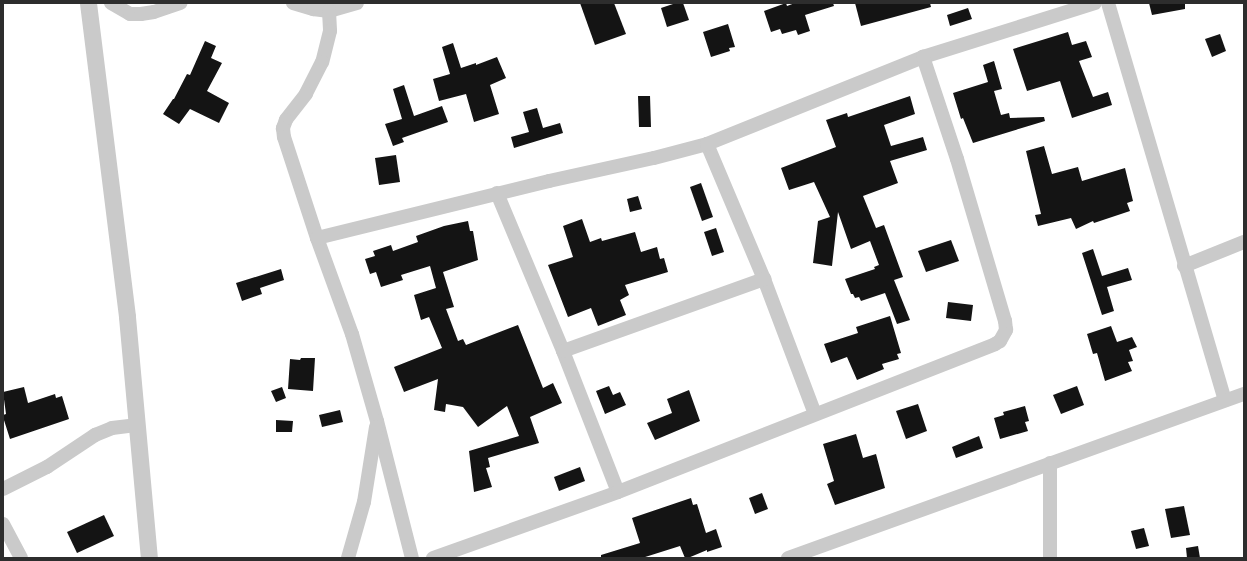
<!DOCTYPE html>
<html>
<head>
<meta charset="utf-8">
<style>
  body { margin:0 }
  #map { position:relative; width:1247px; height:561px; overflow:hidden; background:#fff; font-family:"Roboto Condensed",sans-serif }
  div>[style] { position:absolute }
  .building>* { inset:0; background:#141414 }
  .minor>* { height:14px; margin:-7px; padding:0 7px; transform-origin:7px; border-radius:7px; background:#cacaca }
  .tertiary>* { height:17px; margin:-8.5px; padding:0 8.5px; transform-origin:8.5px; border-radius:8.5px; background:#cacaca }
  span { translate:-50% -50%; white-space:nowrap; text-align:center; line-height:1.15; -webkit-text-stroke:4px #fff; paint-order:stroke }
  .frame { position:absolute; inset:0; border:4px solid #2d2d2d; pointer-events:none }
</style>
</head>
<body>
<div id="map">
  <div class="building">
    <div style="clip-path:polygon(580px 3px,614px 3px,626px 34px,595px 45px)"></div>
    <div style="clip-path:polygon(676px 3px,683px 3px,689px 20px,667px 27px,661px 8px)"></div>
    <div style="clip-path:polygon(786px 3px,787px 6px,795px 3px,833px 3px,834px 6px,805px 15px,810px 31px,798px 35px,796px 30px,782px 34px,780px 29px,771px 32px,764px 11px)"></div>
    <div style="clip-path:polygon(855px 3px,930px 3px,931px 7px,861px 26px)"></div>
    <div style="clip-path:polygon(1149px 3px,1185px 3px,1185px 9px,1152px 15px)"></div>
    <div style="clip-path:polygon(968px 8px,972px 19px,950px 26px,947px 15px)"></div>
    <div style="clip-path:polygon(728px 24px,735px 47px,729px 48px,730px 51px,711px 57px,703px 32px)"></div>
    <div style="clip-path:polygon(1068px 32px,1072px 45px,1086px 41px,1092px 57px,1079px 61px,1093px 97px,1108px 92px,1112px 105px,1072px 118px,1060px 81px,1027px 91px,1013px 49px)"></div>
    <div style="clip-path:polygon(1220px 34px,1226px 51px,1212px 57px,1205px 39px)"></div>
    <div style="clip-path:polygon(205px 41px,216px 46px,211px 58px,222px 63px,207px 91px,229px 103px,219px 123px,190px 109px,179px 124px,163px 114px,173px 99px,174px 99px,187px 74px,190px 75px)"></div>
    <div style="clip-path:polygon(453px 43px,461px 68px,476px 63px,476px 65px,497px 57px,506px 78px,490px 85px,499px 114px,474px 122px,466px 94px,439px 101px,433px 79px,450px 74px,442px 47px)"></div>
    <div style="clip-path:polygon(994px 61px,1002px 89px,994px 91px,1001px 115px,1009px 113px,1010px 118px,1044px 117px,1045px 121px,973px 143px,963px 118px,961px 119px,953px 93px,988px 82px,983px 65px)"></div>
    <div style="clip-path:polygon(404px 85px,414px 116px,442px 106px,448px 122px,402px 138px,404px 142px,393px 146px,385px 124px,402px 119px,393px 89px)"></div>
    <div style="clip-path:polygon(638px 96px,650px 96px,651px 127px,639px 127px)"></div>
    <div style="clip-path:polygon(910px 96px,915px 114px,884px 125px,891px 146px,923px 137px,927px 150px,890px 161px,898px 183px,863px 196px,876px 228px,884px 225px,903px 277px,894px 280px,910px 320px,897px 324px,885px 293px,861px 301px,859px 297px,855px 298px,853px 294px,851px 294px,845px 279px,875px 269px,874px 267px,879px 265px,870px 241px,851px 249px,838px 212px,832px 266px,813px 263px,818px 221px,830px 217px,814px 182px,789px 190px,781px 168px,836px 147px,826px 120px,847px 113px,848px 117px)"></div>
    <div style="clip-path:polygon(537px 108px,543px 128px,560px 123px,563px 133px,514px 148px,511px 137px,529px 132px,523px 112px)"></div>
    <div style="clip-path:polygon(1044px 146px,1052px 174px,1078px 167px,1082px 181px,1125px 168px,1133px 201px,1127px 203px,1130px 211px,1094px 223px,1093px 221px,1076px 229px,1071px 218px,1038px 226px,1035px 215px,1041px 214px,1026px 151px)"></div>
    <div style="clip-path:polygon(396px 155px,400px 182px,379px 185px,375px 158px)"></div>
    <div style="clip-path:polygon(701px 183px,713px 217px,702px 221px,690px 187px)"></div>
    <div style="clip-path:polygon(638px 196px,642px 209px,630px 212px,627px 199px)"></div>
    <div style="clip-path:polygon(582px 219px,590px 242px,601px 238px,602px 241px,635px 232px,641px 252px,657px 247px,660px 259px,664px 258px,668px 272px,625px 285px,629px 295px,620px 300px,626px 315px,598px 326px,591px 308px,568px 317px,548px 265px,573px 257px,563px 226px)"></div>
    <div style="clip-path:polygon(468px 221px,470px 231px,473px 231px,478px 260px,443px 272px,454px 307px,446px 309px,458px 341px,463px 339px,466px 345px,518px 325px,543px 388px,553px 383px,562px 403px,530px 417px,539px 443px,488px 458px,490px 467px,486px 468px,492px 487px,474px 492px,469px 451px,519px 436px,507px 406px,478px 427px,463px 407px,446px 404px,445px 412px,434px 410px,438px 379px,404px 392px,394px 367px,442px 348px,429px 317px,421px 320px,414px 295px,436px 288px,430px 266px,401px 275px,403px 280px,381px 287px,376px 272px,370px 274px,365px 259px,375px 256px,373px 251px,391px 245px,393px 251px,418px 242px,416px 236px,444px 226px)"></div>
    <div style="clip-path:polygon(716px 228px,724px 252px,712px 256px,704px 232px)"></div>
    <div style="clip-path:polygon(951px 240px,959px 261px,926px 272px,918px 251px)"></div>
    <div style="clip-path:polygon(1093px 249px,1102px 276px,1128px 268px,1132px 280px,1107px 287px,1114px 311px,1102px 315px,1082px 253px)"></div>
    <div style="clip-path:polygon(281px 269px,284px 280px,260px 288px,262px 294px,242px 301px,236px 283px)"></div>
    <div style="clip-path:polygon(948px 302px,973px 305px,971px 321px,946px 318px)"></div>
    <div style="clip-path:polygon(890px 316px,901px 353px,897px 354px,899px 359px,882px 364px,884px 369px,857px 380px,847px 357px,831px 363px,824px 344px,858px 333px,856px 327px)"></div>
    <div style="clip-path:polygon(1111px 326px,1117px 342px,1132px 337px,1137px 347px,1129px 350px,1133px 361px,1128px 362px,1132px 371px,1105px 381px,1097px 353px,1093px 354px,1087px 334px)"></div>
    <div style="clip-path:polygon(301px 358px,315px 358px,313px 391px,288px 389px,290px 359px,300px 360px)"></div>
    <div style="clip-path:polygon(609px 386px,613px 395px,620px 392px,626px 405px,605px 414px,596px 391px)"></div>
    <div style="clip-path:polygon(1077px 386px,1084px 405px,1061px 414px,1053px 395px)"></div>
    <div style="clip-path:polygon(24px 387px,28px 403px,55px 394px,56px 398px,62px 396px,69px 419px,10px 439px,3px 417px,3px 415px,6px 414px,3px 392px)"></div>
    <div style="clip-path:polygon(282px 387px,286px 398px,276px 402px,271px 391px)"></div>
    <div style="clip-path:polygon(689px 390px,700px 421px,655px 440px,647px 423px,672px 413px,667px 399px)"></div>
    <div style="clip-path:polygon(918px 404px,927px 431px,906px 439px,896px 411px)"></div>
    <div style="clip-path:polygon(1025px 406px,1029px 421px,1025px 422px,1028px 431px,1000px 439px,994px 418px,1004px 415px,1003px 412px)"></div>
    <div style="clip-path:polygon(340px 410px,343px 422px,322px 427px,319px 415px)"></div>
    <div style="clip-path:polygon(276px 420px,293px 421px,292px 432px,276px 432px)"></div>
    <div style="clip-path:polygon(856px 434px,863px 458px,876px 454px,885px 488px,835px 505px,827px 484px,834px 481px,823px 444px)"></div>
    <div style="clip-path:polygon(979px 436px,983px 448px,956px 458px,952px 447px)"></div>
    <div style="clip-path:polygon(580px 467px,585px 481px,559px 491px,554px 477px)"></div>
    <div style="clip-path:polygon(762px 493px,768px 509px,755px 514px,749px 498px)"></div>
    <div style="clip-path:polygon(691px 498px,693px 505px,697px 504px,706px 533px,716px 529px,722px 547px,707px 552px,707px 550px,688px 558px,685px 558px,680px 546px,642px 558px,601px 558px,601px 555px,640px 543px,632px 518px)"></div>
    <div style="clip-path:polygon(1184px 506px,1190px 535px,1171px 538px,1165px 509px)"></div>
    <div style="clip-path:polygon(104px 515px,114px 536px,77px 553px,67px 532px)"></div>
    <div style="clip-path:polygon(1144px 528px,1149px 546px,1136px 549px,1131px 531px)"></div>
    <div style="clip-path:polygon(1198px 546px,1200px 558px,1187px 558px,1186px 548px)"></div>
  </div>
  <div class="minor">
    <div style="left:111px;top:3px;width:22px;rotate:30deg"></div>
    <div style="left:130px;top:14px;width:11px"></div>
    <div style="left:141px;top:14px;width:13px;rotate:-9deg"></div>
    <div style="left:154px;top:12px;width:28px;rotate:-19deg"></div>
    <div style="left:293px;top:3px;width:21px;rotate:17deg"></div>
    <div style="left:313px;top:9px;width:16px;rotate:7deg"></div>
    <div style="left:329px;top:11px;width:29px;rotate:-16deg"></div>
    <div style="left:1108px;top:3px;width:414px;rotate:73.6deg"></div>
    <div style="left:329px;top:11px;width:20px;rotate:87deg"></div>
    <div style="left:330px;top:31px;width:32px;rotate:104deg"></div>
    <div style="left:322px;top:62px;width:36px;rotate:117deg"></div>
    <div style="left:306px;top:94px;width:33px;rotate:128deg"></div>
    <div style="left:286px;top:120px;width:9px;rotate:111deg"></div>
    <div style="left:283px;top:128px;width:9px;rotate:84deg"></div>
    <div style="left:284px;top:137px;width:106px;rotate:71.9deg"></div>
    <div style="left:317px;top:238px;width:102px;rotate:70deg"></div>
    <div style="left:352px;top:334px;width:91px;rotate:74deg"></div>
    <div style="left:377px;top:421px;width:141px;rotate:75.7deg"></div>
    <div style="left:707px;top:144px;width:147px;rotate:67.1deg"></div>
    <div style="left:764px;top:279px;width:144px;rotate:69.3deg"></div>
    <div style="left:497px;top:193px;width:171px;rotate:67.3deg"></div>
    <div style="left:563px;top:351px;width:151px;rotate:68.7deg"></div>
    <div style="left:317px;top:238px;width:239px;rotate:-13.8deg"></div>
    <div style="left:549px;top:181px;width:107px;rotate:-12.4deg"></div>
    <div style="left:654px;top:158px;width:55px;rotate:-14.8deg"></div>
    <div style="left:707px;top:144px;width:233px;rotate:-21.9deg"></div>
    <div style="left:923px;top:57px;width:180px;rotate:-17.4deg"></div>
    <div style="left:1184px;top:266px;width:65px;rotate:-21.8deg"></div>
    <div style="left:563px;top:351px;width:214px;rotate:-19.7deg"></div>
    <div style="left:3px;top:489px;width:49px;rotate:-26.6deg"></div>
    <div style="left:47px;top:467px;width:58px;rotate:-33.7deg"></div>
    <div style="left:95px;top:435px;width:18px;rotate:-22deg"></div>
    <div style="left:112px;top:428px;width:26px;rotate:-7deg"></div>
    <div style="left:3px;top:524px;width:38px;rotate:62deg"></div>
    <div style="left:348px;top:558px;width:58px;rotate:-74.1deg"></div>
    <div style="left:364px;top:502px;width:76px;rotate:-80.9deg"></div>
    <div style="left:433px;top:558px;width:196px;rotate:-19.6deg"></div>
    <div style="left:618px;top:492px;width:405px;rotate:-21.4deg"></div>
    <div style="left:995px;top:344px;width:6px;rotate:-31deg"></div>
    <div style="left:1000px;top:341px;width:13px;rotate:-61deg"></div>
    <div style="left:1006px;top:330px;width:9px;rotate:-96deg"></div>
    <div style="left:1005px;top:321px;width:169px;rotate:-106.5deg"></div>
    <div style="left:957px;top:159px;width:108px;rotate:-108.4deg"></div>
    <div style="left:788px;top:558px;width:485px;rotate:-19.8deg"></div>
    <div style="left:1050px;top:558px;width:95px;rotate:-90deg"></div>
  </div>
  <div class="tertiary">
    <div style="left:88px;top:3px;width:316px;rotate:82.9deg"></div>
    <div style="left:127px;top:317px;width:242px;rotate:84.8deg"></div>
  </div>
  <div class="frame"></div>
</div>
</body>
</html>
